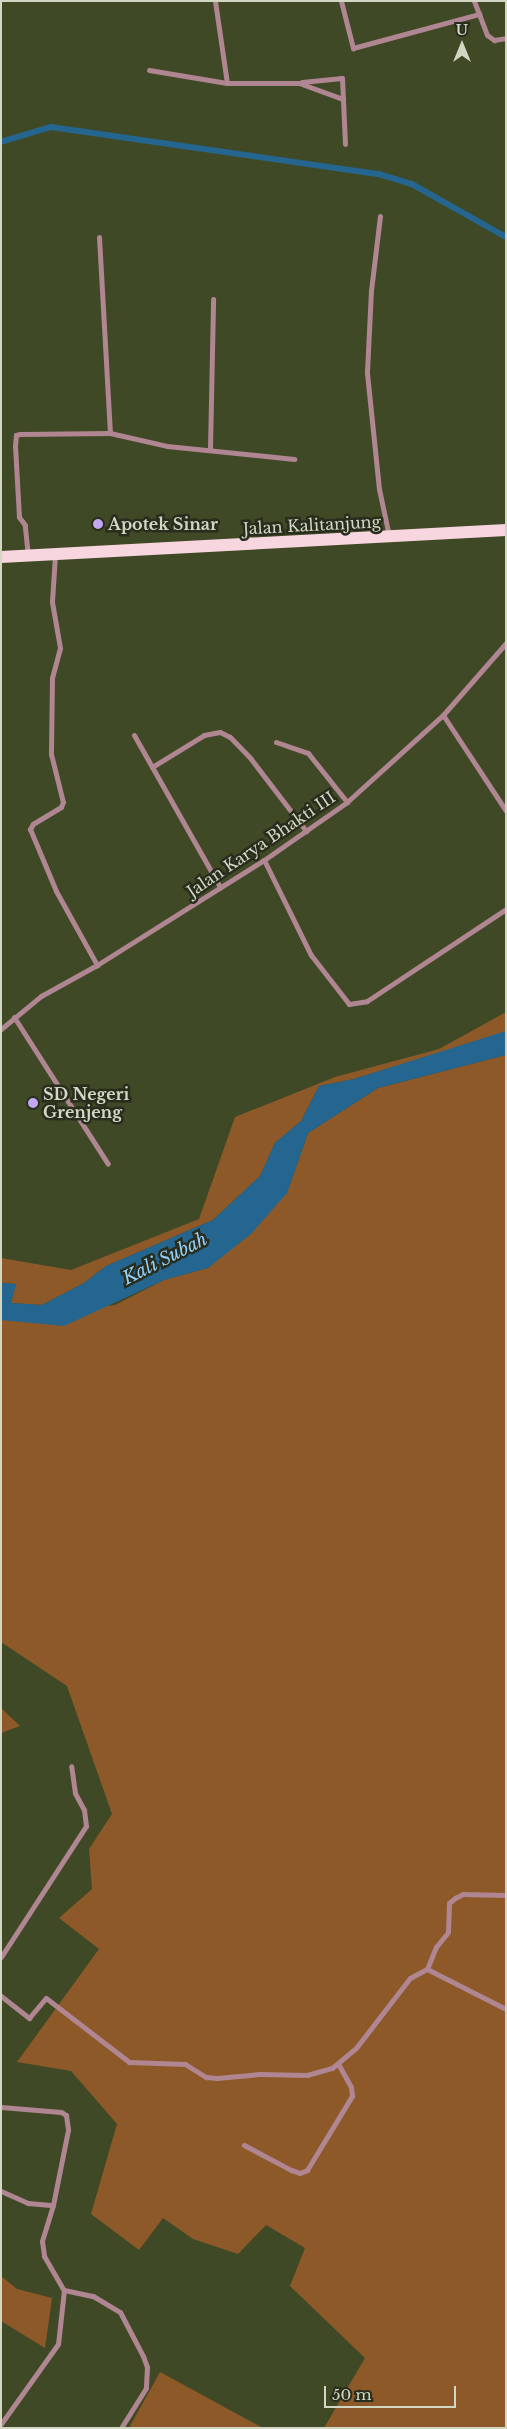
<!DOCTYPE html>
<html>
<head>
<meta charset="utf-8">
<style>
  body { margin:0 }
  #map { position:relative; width:507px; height:2429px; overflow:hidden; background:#404926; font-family:"Libre Baskerville",serif }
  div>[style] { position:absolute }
  .green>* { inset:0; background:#8d5928 }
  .water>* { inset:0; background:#24668f }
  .stream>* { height:5.5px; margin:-2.75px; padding:0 2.75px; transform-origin:2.75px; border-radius:2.75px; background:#24668f }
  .street>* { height:5px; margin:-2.5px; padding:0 2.5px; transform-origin:2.5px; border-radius:2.5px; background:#af8691 }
  .primary>* { height:12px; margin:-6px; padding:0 6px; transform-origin:6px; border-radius:6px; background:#f8d6df }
  .dots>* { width:14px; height:14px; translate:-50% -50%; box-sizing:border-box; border:2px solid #292d1d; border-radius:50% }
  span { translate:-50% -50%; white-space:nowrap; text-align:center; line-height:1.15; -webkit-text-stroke:5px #292d1d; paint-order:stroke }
  .poi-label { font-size:16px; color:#d1d7c2; font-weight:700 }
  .left { translate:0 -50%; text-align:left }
  .street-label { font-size:16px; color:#d1d7c2 }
  .water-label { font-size:18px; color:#92cffb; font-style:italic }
  .frame { position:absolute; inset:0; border:2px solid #d1d7c2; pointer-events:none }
  .north { position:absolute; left:437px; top:20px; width:50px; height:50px; -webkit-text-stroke:4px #292d1d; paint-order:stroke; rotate:0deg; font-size:14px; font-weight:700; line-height:20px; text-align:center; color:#d1d7c2 }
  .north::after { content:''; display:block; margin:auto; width:18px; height:22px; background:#d1d7c2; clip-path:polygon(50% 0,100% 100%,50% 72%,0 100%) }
  .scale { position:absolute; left:324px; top:2386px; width:132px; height:22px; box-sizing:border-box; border:2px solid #d1d7c2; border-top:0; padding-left:6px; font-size:15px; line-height:18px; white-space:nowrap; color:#d1d7c2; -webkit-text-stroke:4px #292d1d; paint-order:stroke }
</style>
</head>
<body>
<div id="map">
  <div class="green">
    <div style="clip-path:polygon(506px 1012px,506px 1031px,503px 1033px,354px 1079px,319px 1086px,301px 1121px,275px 1143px,260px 1176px,213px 1220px,106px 1266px,84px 1283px,42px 1305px,11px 1303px,16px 1284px,1px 1283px,1px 1258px,71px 1270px,199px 1219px,235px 1117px,335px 1077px,439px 1049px)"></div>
    <div style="clip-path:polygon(506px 1055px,506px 2428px,324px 2428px,365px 2358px,290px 2286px,305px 2248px,266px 2225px,238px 2254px,193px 2239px,163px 2218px,139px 2250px,91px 2214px,117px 2124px,71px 2071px,17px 2062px,99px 1949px,59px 1918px,92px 1889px,89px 1849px,112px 1814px,67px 1686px,1px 1642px,1px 1320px,115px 1305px,164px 1280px,208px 1268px,287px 1193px,308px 1133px,378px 1088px)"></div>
    <div style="clip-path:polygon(1px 1708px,20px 1726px,1px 1733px)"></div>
    <div style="clip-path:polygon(1px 2276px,17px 2289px,52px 2298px,45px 2348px,1px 2321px)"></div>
    <div style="clip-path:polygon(160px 2372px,263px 2428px,129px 2428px)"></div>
  </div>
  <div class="water">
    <div style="clip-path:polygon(506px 1031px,506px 1055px,378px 1088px,308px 1133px,287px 1193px,251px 1234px,208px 1268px,164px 1280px,64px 1326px,1px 1320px,1px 1283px,16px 1284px,11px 1303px,42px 1305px,84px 1283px,106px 1266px,213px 1220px,260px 1176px,275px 1143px,301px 1121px,319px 1086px,354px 1079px)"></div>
  </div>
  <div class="stream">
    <div style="left:1px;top:142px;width:52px;rotate:-16.7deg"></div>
    <div style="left:51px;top:127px;width:331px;rotate:8.2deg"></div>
    <div style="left:379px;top:174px;width:34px;rotate:17deg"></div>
    <div style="left:412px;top:184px;width:108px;rotate:29.4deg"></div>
  </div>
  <div class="street">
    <div style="left:215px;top:1px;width:83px;rotate:81.7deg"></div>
    <div style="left:341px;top:1px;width:49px;rotate:75.7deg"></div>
    <div style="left:353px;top:48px;width:131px;rotate:-15.1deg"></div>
    <div style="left:474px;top:1px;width:36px;rotate:69deg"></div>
    <div style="left:487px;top:35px;width:9px;rotate:36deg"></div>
    <div style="left:494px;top:40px;width:12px;rotate:-9deg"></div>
    <div style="left:149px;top:70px;width:79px;rotate:9.5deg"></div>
    <div style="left:227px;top:83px;width:72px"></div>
    <div style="left:299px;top:83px;width:47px;rotate:20deg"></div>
    <div style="left:302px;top:82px;width:40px;rotate:-5.7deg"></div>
    <div style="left:342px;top:78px;width:66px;rotate:87.4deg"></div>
    <div style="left:380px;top:216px;width:75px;rotate:96.9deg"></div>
    <div style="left:371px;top:290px;width:83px;rotate:92.8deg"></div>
    <div style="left:367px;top:373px;width:117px;rotate:84.1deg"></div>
    <div style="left:379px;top:489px;width:48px;rotate:78deg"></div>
    <div style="left:99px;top:237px;width:196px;rotate:86.8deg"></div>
    <div style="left:210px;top:448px;width:149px;rotate:-88.8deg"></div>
    <div style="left:55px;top:555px;width:47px;rotate:93.7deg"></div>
    <div style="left:52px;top:602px;width:47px;rotate:80.1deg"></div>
    <div style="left:60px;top:648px;width:31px;rotate:105deg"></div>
    <div style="left:52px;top:678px;width:76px;rotate:90.8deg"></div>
    <div style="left:51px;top:754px;width:49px;rotate:76deg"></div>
    <div style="left:63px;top:802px;width:5px;rotate:112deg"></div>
    <div style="left:61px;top:807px;width:33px;rotate:149deg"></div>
    <div style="left:33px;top:824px;width:6px;rotate:121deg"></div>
    <div style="left:30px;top:829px;width:67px;rotate:67.2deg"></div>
    <div style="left:56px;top:891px;width:85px;rotate:61deg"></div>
    <div style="left:28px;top:556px;width:31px;rotate:-96deg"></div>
    <div style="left:25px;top:525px;width:10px;rotate:-127deg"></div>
    <div style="left:19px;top:517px;width:71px;rotate:-93.2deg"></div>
    <div style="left:15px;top:446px;width:11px;rotate:-85deg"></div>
    <div style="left:16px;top:435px;width:4px;rotate:-14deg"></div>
    <div style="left:20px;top:434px;width:90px;rotate:-0.6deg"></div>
    <div style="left:110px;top:433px;width:58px;rotate:12.8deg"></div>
    <div style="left:167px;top:446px;width:128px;rotate:5.8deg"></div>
    <div style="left:443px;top:715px;width:115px;rotate:56.7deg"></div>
    <div style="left:134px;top:735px;width:175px;rotate:60.5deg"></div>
    <div style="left:276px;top:742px;width:34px;rotate:19deg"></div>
    <div style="left:308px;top:753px;width:63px;rotate:51.5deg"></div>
    <div style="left:152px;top:767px;width:61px;rotate:-31.6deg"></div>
    <div style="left:204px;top:735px;width:16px;rotate:-11deg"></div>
    <div style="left:220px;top:732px;width:11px;rotate:27deg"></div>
    <div style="left:230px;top:737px;width:30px;rotate:46deg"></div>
    <div style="left:251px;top:759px;width:91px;rotate:52.6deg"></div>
    <div style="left:264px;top:860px;width:106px;rotate:63.7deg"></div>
    <div style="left:311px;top:955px;width:62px;rotate:52.2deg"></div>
    <div style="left:349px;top:1004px;width:18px;rotate:-9deg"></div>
    <div style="left:367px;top:1001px;width:167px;rotate:-33.5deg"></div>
    <div style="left:14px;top:1017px;width:174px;rotate:57.4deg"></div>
    <div style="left:1px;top:1029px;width:52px;rotate:-39.5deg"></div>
    <div style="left:41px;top:996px;width:64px;rotate:-29deg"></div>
    <div style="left:97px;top:965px;width:197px;rotate:-32.2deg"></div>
    <div style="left:264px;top:860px;width:101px;rotate:-34.9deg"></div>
    <div style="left:347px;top:802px;width:130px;rotate:-42.2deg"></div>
    <div style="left:443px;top:715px;width:96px;rotate:-48.8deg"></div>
    <div style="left:1px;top:1957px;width:156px;rotate:-57deg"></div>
    <div style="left:86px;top:1826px;width:16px;rotate:-97deg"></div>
    <div style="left:84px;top:1810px;width:19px;rotate:-118deg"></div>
    <div style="left:75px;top:1793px;width:27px;rotate:-98deg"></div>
    <div style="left:427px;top:1969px;width:24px;rotate:-68deg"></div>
    <div style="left:436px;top:1947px;width:19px;rotate:-51deg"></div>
    <div style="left:448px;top:1932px;width:29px;rotate:-88deg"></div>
    <div style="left:449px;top:1903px;width:8px;rotate:-40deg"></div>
    <div style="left:455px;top:1898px;width:9px;rotate:-27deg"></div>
    <div style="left:463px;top:1894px;width:43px;rotate:1.3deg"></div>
    <div style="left:1px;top:1996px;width:36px;rotate:38deg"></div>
    <div style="left:29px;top:2018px;width:26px;rotate:-50deg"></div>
    <div style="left:46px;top:1998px;width:105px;rotate:37.6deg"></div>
    <div style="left:129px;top:2062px;width:56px;rotate:2deg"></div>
    <div style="left:185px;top:2064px;width:25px;rotate:32deg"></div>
    <div style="left:206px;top:2077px;width:11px;rotate:5deg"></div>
    <div style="left:217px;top:2078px;width:43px;rotate:-5.3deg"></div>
    <div style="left:260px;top:2074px;width:47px;rotate:1.2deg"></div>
    <div style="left:307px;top:2075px;width:26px;rotate:-16deg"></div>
    <div style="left:332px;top:2068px;width:31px;rotate:-40deg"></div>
    <div style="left:356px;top:2048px;width:88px;rotate:-52.4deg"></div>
    <div style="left:410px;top:1978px;width:19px;rotate:-28deg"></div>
    <div style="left:427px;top:1969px;width:89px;rotate:26.9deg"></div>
    <div style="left:1px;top:2107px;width:60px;rotate:4.8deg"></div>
    <div style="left:61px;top:2112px;width:6px;rotate:31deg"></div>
    <div style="left:66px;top:2115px;width:15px;rotate:82deg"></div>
    <div style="left:68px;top:2130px;width:76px;rotate:101.3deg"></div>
    <div style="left:53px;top:2205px;width:38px;rotate:107deg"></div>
    <div style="left:42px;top:2241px;width:15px;rotate:82deg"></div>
    <div style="left:44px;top:2256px;width:39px;rotate:60deg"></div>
    <div style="left:64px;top:2290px;width:54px;rotate:96.3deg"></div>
    <div style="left:58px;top:2344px;width:98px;rotate:125.5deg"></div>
    <div style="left:244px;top:2145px;width:53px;rotate:28deg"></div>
    <div style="left:291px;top:2170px;width:9px;rotate:18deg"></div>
    <div style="left:300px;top:2173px;width:8px;rotate:-23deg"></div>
    <div style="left:307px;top:2170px;width:87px;rotate:-58.7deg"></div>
    <div style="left:352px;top:2096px;width:9px;rotate:-96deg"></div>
    <div style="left:351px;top:2087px;width:26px;rotate:-119deg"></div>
    <div style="left:1px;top:2191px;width:30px;rotate:24deg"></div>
    <div style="left:28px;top:2203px;width:25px;rotate:5deg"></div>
    <div style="left:64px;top:2290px;width:30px;rotate:12deg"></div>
    <div style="left:93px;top:2296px;width:31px;rotate:31deg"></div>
    <div style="left:120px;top:2312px;width:50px;rotate:62.4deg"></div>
    <div style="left:143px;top:2356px;width:12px;rotate:70deg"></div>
    <div style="left:147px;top:2367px;width:21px;rotate:93deg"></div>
    <div style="left:146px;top:2388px;width:47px;rotate:122deg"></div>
  </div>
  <div class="primary">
    <div style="left:1px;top:557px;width:506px;rotate:-3.06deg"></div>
  </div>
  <div class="dots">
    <div style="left:98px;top:524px;background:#c2a7f2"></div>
    <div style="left:33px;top:1103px;background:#c2a7f2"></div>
  </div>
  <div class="poi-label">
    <span class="left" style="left:108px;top:524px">Apotek Sinar</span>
    <span class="left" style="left:43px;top:1103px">SD Negeri<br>Grenjeng</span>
  </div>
  <div class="street-label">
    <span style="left:312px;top:525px;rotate:-3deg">Jalan Kalitanjung</span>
    <span style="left:261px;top:844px;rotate:-34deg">Jalan Karya Bhakti III</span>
  </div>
  <div class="water-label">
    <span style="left:165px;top:1259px;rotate:-27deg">Kali Subah</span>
  </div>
  <div class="frame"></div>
  <div class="north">U</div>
  <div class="scale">50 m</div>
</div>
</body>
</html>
